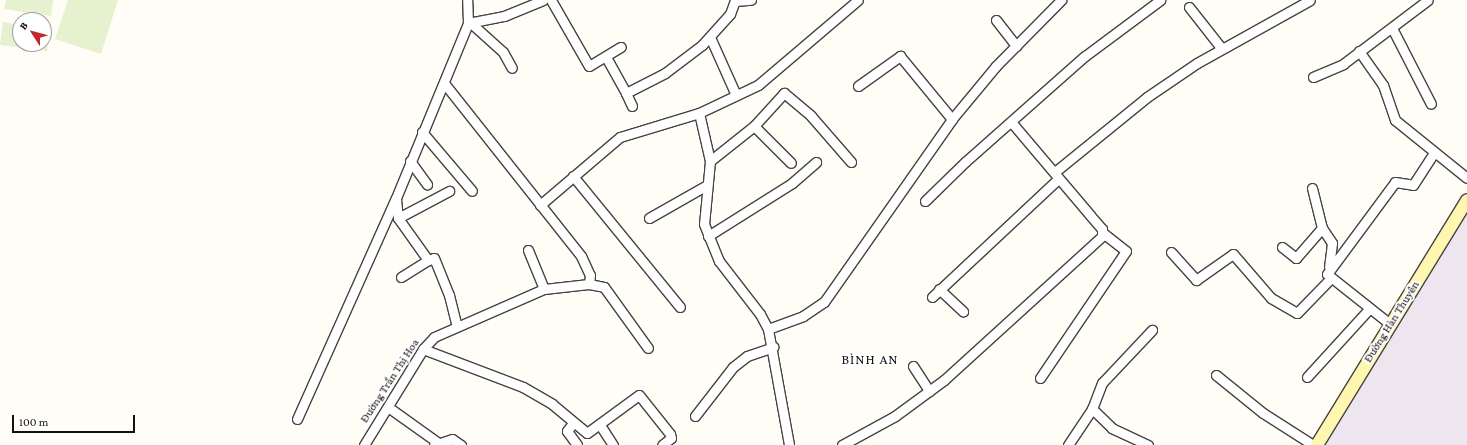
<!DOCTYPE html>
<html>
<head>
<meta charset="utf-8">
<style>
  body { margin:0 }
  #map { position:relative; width:1467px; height:445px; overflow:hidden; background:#fffdf5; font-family:"Crimson Pro",serif }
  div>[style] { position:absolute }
  .industrial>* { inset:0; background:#eee6ef }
  .pitch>* { inset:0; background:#e6f2cf }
  .roads { filter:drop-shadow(1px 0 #444) drop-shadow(-1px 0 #444) drop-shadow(0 1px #444) drop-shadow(0 -1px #444) }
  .street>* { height:9px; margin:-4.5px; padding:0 4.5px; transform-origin:4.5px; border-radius:4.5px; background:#fff }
  .secondary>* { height:12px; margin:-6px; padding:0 6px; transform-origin:6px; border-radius:6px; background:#fff6b0 }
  span { translate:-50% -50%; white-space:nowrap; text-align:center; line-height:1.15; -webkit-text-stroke:4px #fff; paint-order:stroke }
  .street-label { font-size:12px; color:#111 }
  .quarter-label { font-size:14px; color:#111; letter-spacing:1px }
  .north { position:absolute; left:12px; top:12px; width:40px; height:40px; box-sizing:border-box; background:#fff; border:1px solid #a0a0a0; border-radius:50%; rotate:306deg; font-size:11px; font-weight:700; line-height:16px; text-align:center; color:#111 }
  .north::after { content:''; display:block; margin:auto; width:14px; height:18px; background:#c4262e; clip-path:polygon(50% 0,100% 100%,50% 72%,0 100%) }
  .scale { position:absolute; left:12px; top:415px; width:123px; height:18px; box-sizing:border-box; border:2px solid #111; border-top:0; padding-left:5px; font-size:12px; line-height:14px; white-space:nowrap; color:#111; -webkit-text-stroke:3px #fff; paint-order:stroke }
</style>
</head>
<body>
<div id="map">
  <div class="industrial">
    <div style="clip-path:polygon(1467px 210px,1467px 445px,1323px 445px)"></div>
  </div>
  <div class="pitch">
    <div style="clip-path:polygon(6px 0,53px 0,51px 16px,4px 9px)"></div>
    <div style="clip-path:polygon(68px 0,118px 0,101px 54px,55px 39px)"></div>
    <div style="clip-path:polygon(3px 22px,20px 25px,20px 44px,44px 44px,44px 28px,50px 29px,47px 51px,0 45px)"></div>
  </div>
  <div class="roads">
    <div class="street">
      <div style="left:551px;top:0;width:76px;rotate:60.1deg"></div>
      <div style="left:589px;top:66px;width:37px;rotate:-31deg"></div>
      <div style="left:735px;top:1px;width:16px;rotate:-4deg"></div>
      <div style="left:1189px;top:7px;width:53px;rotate:51.8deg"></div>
      <div style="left:996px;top:20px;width:33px;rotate:52deg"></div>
      <div style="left:468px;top:23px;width:37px;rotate:-11deg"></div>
      <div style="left:504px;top:16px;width:42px;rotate:-22.3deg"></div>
      <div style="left:473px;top:25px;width:40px;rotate:42deg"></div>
      <div style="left:503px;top:52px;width:18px;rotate:61deg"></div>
      <div style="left:1392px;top:28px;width:85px;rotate:62.8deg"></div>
      <div style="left:710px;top:37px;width:64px;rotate:65.9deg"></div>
      <div style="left:1359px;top:51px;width:42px;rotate:54.8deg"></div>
      <div style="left:1383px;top:85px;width:37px;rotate:71deg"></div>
      <div style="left:1395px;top:120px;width:92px;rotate:38.9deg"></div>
      <div style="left:606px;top:57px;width:41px;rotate:60.9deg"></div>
      <div style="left:1313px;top:77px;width:33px;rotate:-23deg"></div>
      <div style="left:1343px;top:64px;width:106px;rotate:-37deg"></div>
      <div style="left:444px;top:83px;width:221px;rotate:51.6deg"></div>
      <div style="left:581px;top:256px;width:21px;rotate:65deg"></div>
      <div style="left:590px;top:275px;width:9px;rotate:96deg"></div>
      <div style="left:858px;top:86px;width:52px;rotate:-35.5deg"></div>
      <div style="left:900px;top:56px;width:82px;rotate:50.5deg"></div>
      <div style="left:632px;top:106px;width:14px;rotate:-115deg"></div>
      <div style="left:626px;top:93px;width:44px;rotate:-27.1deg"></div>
      <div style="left:665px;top:73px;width:46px;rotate:-37.1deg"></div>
      <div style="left:702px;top:45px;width:42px;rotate:-47.9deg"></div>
      <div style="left:730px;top:14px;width:15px;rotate:-70deg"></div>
      <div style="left:699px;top:113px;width:49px;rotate:77.1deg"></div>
      <div style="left:710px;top:161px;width:63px;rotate:95.4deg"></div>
      <div style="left:704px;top:224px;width:40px;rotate:68deg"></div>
      <div style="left:719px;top:261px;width:67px;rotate:52.3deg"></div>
      <div style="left:760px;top:314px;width:17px;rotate:62deg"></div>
      <div style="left:768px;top:329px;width:118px;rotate:79.7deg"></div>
      <div style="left:754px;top:126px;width:52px;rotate:45deg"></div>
      <div style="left:422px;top:132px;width:77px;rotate:49.7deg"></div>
      <div style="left:410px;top:161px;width:29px;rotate:54deg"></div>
      <div style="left:710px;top:161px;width:56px;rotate:-38.5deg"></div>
      <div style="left:754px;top:126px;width:45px;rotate:-47.7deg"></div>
      <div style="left:784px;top:93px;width:35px;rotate:40deg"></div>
      <div style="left:811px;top:116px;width:61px;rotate:49deg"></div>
      <div style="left:1056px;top:171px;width:117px;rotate:-39.1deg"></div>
      <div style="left:1147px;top:97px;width:60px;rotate:-34.2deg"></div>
      <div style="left:1197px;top:63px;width:129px;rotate:-29.1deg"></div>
      <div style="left:573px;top:176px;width:169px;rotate:50.8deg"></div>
      <div style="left:1312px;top:188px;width:41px;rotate:76deg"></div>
      <div style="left:1322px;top:228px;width:18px;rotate:56deg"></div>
      <div style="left:1332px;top:243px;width:24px;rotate:97deg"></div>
      <div style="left:396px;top:199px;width:19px;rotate:84deg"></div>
      <div style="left:398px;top:218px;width:52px;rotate:54.5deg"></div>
      <div style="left:428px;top:260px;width:6px;rotate:-18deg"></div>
      <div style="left:434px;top:258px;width:40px;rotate:68deg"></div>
      <div style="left:449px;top:295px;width:32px;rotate:76deg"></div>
      <div style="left:925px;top:201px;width:56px;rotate:-44.3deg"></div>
      <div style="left:965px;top:162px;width:160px;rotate:-41.5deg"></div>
      <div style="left:1085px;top:56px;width:94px;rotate:-36.7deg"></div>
      <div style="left:540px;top:205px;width:105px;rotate:-40.4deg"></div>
      <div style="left:620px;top:137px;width:83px;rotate:-16.9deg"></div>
      <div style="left:699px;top:113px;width:65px;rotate:-25.4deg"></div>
      <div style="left:758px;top:85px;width:131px;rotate:-40.4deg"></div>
      <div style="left:398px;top:218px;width:58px;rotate:-27.9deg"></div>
      <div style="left:649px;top:218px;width:67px;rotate:-29.6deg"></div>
      <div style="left:708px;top:236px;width:99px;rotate:-32.2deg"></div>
      <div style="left:792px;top:183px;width:32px;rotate:-41deg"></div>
      <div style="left:1282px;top:247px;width:18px;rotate:38deg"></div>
      <div style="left:1296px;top:258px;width:40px;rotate:-49deg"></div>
      <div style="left:528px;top:250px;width:42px;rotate:67.7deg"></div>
      <div style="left:1171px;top:252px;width:38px;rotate:48deg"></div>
      <div style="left:1196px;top:280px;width:45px;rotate:-35.1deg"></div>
      <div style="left:1233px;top:254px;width:58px;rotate:49.2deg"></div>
      <div style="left:1271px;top:298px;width:30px;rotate:30deg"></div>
      <div style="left:1297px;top:313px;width:49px;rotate:-45.8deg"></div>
      <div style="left:401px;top:277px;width:32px;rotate:-32deg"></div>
      <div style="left:939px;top:289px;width:33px;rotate:43deg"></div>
      <div style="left:932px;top:297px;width:171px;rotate:-43.1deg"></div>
      <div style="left:1390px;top:324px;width:80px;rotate:-141.6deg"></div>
      <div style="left:1327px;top:274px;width:114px;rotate:-53.5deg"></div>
      <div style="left:1395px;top:182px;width:18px;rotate:9deg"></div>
      <div style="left:1413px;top:185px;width:38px;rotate:-57deg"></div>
      <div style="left:768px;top:329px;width:37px;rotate:-20deg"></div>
      <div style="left:803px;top:316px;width:25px;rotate:-34deg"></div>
      <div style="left:824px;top:302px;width:223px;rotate:-55deg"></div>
      <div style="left:952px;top:119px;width:69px;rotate:-50.3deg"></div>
      <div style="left:996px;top:66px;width:93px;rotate:-45.4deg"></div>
      <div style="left:423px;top:349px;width:107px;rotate:20.8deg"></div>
      <div style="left:523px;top:387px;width:34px;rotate:30deg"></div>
      <div style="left:552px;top:404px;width:45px;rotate:39.6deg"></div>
      <div style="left:587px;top:433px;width:64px;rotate:-36.2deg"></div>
      <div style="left:639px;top:395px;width:50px;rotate:51.5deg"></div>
      <div style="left:670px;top:434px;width:4px;rotate:76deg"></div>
      <div style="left:671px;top:438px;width:11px;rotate:142deg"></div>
      <div style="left:913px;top:366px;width:30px;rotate:57deg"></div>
      <div style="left:1216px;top:375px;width:60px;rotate:39deg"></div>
      <div style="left:1263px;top:413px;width:59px;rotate:32.6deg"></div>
      <div style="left:1307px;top:377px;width:93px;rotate:-47.6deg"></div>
      <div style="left:1040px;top:378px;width:153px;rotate:-55.9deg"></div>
      <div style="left:1126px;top:251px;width:29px;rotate:-142deg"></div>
      <div style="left:388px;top:407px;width:60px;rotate:35.5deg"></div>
      <div style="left:695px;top:416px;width:62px;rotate:-52.2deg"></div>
      <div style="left:733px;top:367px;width:18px;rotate:-38deg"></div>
      <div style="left:747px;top:356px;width:28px;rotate:-19deg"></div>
      <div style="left:297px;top:419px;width:242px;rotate:-65.9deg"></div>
      <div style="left:396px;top:198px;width:189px;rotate:-67.6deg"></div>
      <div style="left:468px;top:23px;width:23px;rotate:-92deg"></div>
      <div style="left:573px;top:423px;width:10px;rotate:127deg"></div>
      <div style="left:567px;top:431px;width:17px;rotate:54deg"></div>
      <div style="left:600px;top:425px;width:24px;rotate:57deg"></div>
      <div style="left:364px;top:445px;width:113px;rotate:-58.4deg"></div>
      <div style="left:423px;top:349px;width:16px;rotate:-47deg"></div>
      <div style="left:434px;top:337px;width:120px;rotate:-23.6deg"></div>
      <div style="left:544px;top:289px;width:45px;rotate:-6.3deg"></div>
      <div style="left:589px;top:284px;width:15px;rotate:11deg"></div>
      <div style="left:604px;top:287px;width:75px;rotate:54.2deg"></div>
      <div style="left:434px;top:445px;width:19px;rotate:-18deg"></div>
      <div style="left:452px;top:439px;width:11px;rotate:34deg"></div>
      <div style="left:842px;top:445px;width:60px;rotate:-28.7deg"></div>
      <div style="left:895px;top:416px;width:61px;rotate:-36.3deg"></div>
      <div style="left:944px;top:380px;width:214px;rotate:-42.3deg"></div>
      <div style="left:1102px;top:236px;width:7px;rotate:-90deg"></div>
      <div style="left:1102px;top:229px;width:18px;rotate:-131deg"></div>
      <div style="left:1090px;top:215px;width:122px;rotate:-130.3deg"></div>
      <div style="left:1068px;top:445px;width:43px;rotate:-56.3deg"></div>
      <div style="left:1148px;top:445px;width:40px;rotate:-155deg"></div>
      <div style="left:1112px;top:428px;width:28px;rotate:-136deg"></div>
      <div style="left:1092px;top:409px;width:28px;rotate:-69deg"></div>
      <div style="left:1102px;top:383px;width:73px;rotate:-46.7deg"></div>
    </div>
    <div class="secondary">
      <div style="left:1317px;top:445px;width:287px;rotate:-58.5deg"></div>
    </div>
  </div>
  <div class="street-label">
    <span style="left:1392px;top:322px;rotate:-58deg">Đường Hàn Thuyên</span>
    <span style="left:390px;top:381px;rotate:-57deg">Đường Trần Thị Hoa</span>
  </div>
  <div class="quarter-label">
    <span style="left:870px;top:359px">BÌNH AN</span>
  </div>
  <div class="north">B</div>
  <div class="scale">100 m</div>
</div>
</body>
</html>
